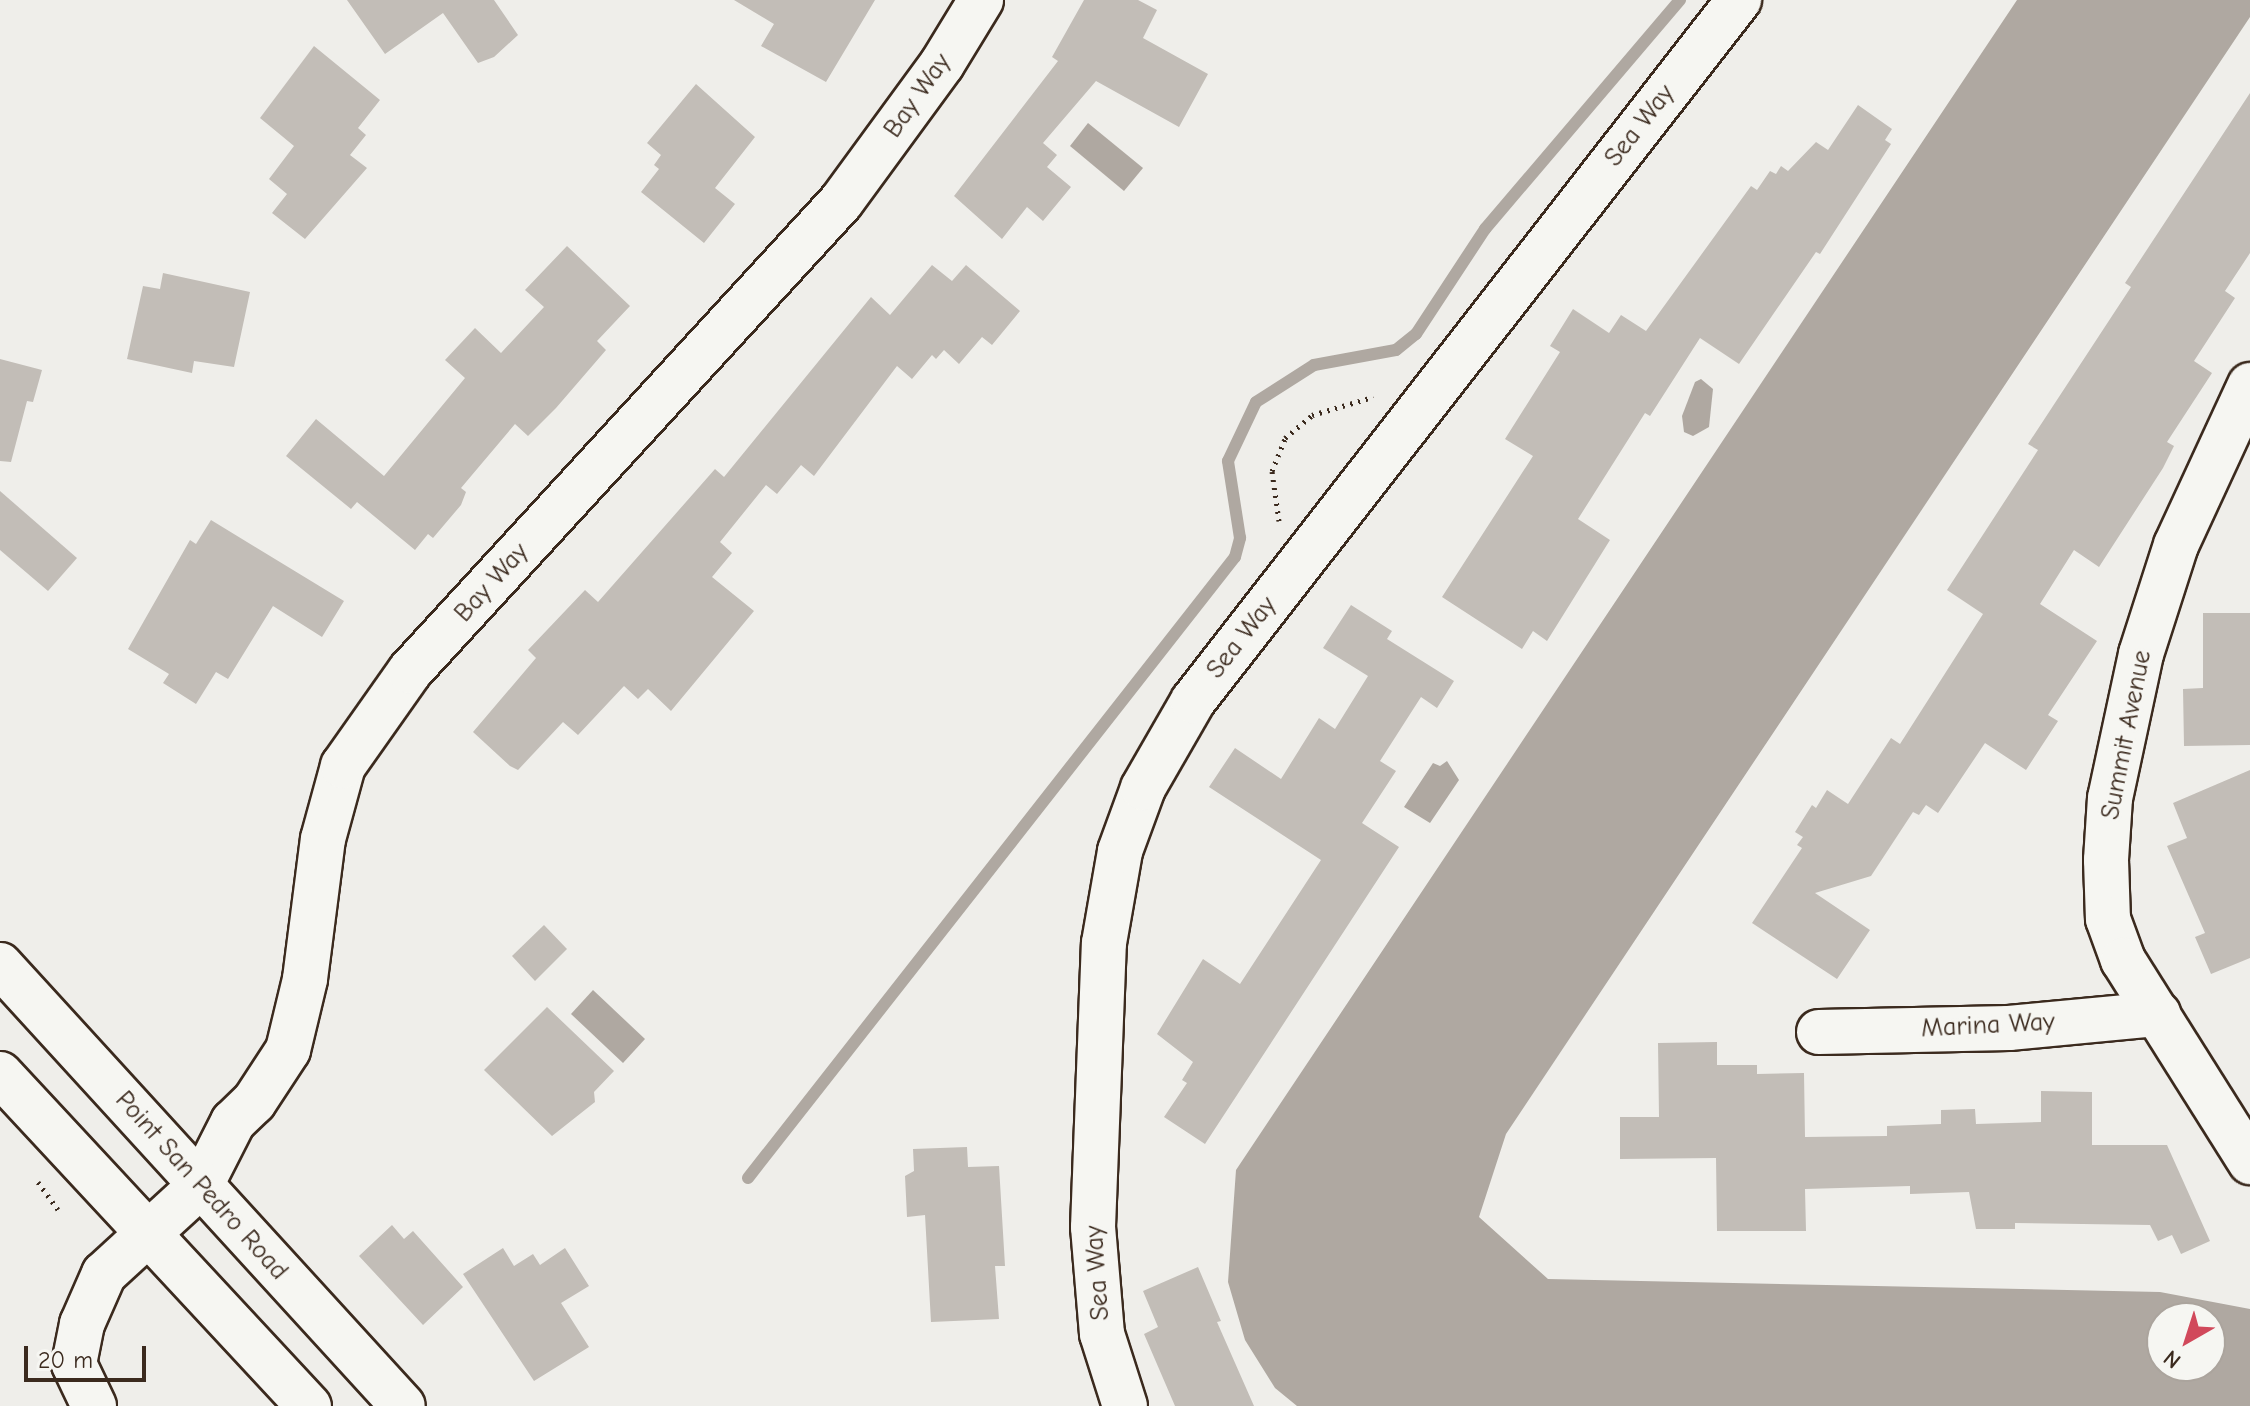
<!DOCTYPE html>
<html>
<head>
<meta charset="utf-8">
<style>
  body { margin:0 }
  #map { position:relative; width:2250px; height:1406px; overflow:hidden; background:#efeeea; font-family:"Comic Neue",sans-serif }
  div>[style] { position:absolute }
  .water>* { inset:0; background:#afa8a1 }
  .stream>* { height:12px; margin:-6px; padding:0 6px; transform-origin:6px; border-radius:6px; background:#afa8a1 }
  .building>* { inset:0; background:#c2bdb7 }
  .path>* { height:5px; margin-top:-2.5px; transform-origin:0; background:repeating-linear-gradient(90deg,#3b2a1e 0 2px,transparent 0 8px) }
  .roads { filter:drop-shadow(2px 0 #3b2a1e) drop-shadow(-2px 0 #3b2a1e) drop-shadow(0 2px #3b2a1e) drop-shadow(0 -2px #3b2a1e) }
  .minor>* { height:44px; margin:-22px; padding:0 22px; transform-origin:22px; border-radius:22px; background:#f6f6f2 }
  .secondary>* { height:44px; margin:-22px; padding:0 22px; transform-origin:22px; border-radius:22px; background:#f6f6f2 }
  span { translate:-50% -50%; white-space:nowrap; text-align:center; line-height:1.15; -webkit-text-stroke:6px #f6f6f2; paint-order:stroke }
  .street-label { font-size:26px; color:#3b2a1e }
  .north { position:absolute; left:2146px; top:1302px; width:80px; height:80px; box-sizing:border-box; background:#f6f6f2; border:2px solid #aba49d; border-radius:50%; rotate:219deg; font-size:22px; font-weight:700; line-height:32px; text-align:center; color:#3b2a1e }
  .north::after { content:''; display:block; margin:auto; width:28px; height:36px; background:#d1495b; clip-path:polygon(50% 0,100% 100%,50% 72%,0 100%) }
  .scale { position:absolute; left:24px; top:1346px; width:122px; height:36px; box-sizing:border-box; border:4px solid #3b2a1e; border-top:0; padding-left:10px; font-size:24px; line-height:28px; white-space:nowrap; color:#3b2a1e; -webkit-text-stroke:6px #f6f6f2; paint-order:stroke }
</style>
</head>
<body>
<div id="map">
  <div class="water">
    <div style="clip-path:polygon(evenodd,2017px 0,2250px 0,2250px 17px,1506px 1134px,1479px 1217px,1548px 1279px,2160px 1292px,2250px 1309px,2250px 1406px,1297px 1406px,1275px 1388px,1245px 1340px,1228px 1282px,1236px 1170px,2017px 0,2162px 1318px,2210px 1318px,2210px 1366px,2162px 1366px,2162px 1318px)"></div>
    <div style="clip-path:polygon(1088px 123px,1143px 168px,1124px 191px,1070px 146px)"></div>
    <div style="clip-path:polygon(1701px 379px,1713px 389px,1709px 427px,1693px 436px,1684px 432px,1682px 416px,1695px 382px)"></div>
    <div style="clip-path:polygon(1447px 761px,1459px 780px,1430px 823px,1404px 807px,1433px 763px,1440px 766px)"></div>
    <div style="clip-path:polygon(593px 990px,645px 1039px,623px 1063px,571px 1014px)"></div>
  </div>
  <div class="stream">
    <div style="left:748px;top:1178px;width:789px;rotate:-51.9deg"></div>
    <div style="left:1235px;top:557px;width:20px;rotate:-75deg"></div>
    <div style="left:1240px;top:538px;width:78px;rotate:-98.9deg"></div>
    <div style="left:1228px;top:461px;width:65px;rotate:-64.6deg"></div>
    <div style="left:1256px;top:402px;width:69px;rotate:-32.5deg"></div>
    <div style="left:1314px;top:365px;width:83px;rotate:-10.4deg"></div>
    <div style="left:1396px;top:350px;width:26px;rotate:-39deg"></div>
    <div style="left:1416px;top:334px;width:126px;rotate:-56.7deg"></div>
    <div style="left:1485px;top:229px;width:301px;rotate:-49.6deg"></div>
  </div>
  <div class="building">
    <div style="clip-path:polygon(347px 0,494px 0,518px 35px,494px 57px,478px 63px,443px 13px,385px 54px)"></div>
    <div style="clip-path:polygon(734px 0,875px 0,826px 82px,761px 46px,774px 24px)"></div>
    <div style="clip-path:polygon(1084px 0,1138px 0,1157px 10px,1143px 38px,1208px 74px,1179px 127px,1096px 81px,1043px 143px,1057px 155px,1047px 167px,1071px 187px,1043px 221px,1027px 207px,1002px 239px,954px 196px,1058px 61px,1052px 57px)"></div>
    <div style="clip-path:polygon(314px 46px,380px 100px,358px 128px,366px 135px,350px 155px,367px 168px,305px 239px,272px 213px,287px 194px,269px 179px,294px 146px,260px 118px)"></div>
    <div style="clip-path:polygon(696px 84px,755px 137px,715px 188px,735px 204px,704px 243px,641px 192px,659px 169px,654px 165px,661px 155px,647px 143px)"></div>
    <div style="clip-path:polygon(2250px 93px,2250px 253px,2225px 291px,2235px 298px,2194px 361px,2212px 373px,2167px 442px,2174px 446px,2163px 468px,2099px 567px,2074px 550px,2040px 604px,2097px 641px,2048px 715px,2058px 721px,2026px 770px,1985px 743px,1938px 813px,1926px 805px,1919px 815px,1913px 812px,1871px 876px,1815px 893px,1870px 930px,1837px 979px,1752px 923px,1802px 848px,1797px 845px,1803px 837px,1795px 832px,1812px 805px,1816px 808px,1827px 790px,1848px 804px,1891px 738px,1900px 744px,1983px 614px,1947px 590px,2038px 450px,2028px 444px,2131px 287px,2125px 283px)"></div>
    <div style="clip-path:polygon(1858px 105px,1892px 129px,1885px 140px,1891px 144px,1820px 254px,1816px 252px,1739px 364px,1700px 338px,1650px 416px,1645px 413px,1578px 519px,1610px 540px,1547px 641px,1533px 631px,1522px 649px,1442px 597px,1533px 456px,1505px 439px,1560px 352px,1550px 346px,1573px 309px,1609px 333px,1621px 315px,1646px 331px,1751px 186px,1757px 190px,1770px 171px,1776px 174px,1781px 166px,1788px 171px,1816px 142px,1828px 150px)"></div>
    <div style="clip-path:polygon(567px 246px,630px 306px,597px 341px,606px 350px,556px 408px,528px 436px,515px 424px,461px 488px,466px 492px,461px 505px,433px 538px,428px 534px,415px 550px,357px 502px,351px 509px,286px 456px,316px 419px,384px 476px,465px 378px,445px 360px,475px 328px,501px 353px,544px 307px,525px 290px)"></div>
    <div style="clip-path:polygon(932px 265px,952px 281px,966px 265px,1020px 311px,992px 345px,982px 337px,959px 364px,944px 350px,936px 359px,932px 355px,912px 379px,897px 366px,814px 476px,801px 465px,777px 494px,766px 485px,720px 542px,732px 553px,712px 577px,754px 611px,671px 711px,648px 689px,638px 699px,624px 686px,578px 735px,563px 722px,518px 770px,510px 766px,473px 732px,536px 658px,528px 650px,585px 590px,598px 602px,715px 469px,724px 477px,871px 297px,890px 315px)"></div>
    <div style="clip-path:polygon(163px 273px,250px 292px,234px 367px,194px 361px,192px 373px,127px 359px,143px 286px,160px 289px)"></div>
    <div style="clip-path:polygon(0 359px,42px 370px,33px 402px,27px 401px,11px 462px,0 461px)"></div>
    <div style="clip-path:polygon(0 491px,77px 558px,48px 591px,0 550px)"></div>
    <div style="clip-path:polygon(211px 520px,344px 601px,322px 637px,273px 606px,228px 679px,216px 672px,196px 704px,163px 683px,169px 674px,128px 649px,190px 540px,196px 544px)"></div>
    <div style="clip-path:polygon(1351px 605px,1392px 631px,1387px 639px,1454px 681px,1437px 708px,1421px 697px,1380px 761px,1396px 771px,1362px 823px,1399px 847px,1205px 1144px,1164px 1117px,1187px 1083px,1182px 1080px,1193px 1062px,1157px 1034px,1203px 959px,1240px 984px,1321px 860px,1209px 787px,1235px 748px,1281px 779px,1319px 718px,1335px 729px,1368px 676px,1323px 648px)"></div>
    <div style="clip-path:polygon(2203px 613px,2250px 613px,2250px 745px,2184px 746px,2183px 689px,2203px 688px)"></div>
    <div style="clip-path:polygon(2250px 770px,2250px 958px,2211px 974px,2195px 937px,2205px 933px,2167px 846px,2187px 838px,2173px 803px)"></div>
    <div style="clip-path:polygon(544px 925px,567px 949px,535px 981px,512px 956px)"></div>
    <div style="clip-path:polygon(547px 1007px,614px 1071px,594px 1092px,595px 1102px,552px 1136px,484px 1070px)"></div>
    <div style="clip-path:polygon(1717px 1042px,1717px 1065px,1757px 1065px,1757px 1074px,1804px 1073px,1805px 1137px,1887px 1136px,1887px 1126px,1941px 1124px,1941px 1110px,1975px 1109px,1976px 1124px,2041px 1122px,2041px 1091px,2092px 1092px,2092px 1145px,2167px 1145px,2210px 1241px,2181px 1254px,2172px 1235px,2158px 1241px,2150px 1225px,2015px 1223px,2015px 1229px,1976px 1229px,1969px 1192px,1910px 1194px,1910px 1186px,1805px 1189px,1806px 1231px,1717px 1231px,1716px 1158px,1620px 1159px,1620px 1117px,1659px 1117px,1658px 1043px)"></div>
    <div style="clip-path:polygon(967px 1147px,968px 1167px,999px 1166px,1005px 1266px,995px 1266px,999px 1319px,931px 1322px,925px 1215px,907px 1217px,905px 1176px,914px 1171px,913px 1149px)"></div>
    <div style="clip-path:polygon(392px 1225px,404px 1239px,413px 1231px,463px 1287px,423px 1325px,359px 1256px)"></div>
    <div style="clip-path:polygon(503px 1248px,514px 1266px,533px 1254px,540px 1265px,565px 1248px,589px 1286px,561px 1303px,589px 1347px,534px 1381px,463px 1274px)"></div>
    <div style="clip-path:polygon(1198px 1267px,1221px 1321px,1217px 1322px,1254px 1406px,1175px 1406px,1144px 1334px,1158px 1327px,1143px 1291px)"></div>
  </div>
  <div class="path">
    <div style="left:1279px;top:521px;width:50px;rotate:-98deg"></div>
    <div style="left:1272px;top:471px;width:35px;rotate:-68deg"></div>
    <div style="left:1285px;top:438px;width:35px;rotate:-40deg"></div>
    <div style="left:1312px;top:415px;width:64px;rotate:-16.4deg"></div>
    <div style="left:38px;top:1182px;width:34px;rotate:54deg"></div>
  </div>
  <div class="roads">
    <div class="minor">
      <div style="left:2250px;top:385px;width:176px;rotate:114.8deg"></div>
      <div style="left:2176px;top:545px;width:114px;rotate:107.8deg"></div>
      <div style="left:2141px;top:654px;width:147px;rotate:102.1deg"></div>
      <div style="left:2110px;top:798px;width:62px;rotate:93.7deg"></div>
      <div style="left:2106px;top:860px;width:59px;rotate:88.1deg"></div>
      <div style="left:2108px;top:919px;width:44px;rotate:69.9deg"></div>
      <div style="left:2123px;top:960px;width:239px;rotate:57.8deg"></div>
      <div style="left:1819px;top:1032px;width:190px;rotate:-1.2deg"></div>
      <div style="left:2009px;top:1028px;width:150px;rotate:-5.4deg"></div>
      <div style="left:94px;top:1406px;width:47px;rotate:-115.5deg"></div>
      <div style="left:74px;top:1364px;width:41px;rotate:-78.7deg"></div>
      <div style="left:82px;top:1324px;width:55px;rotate:-66.3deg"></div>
      <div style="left:104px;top:1274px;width:132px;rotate:-42.5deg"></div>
      <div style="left:201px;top:1185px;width:71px;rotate:-63.1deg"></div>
      <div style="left:233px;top:1122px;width:29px;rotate:-44deg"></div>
      <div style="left:254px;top:1102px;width:62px;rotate:-56.8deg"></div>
      <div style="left:288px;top:1050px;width:73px;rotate:-76.5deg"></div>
      <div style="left:305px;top:979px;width:141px;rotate:-82.7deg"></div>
      <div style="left:323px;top:839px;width:76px;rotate:-74.7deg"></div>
      <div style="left:343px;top:766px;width:116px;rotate:-54.8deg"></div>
      <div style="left:410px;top:671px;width:637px;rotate:-47.42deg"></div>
      <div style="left:841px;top:202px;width:171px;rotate:-53.8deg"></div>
      <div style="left:942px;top:64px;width:75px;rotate:-58.6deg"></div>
      <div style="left:1125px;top:1406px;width:76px;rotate:-107.7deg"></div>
      <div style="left:1102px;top:1334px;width:107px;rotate:-94.8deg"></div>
      <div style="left:1093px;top:1227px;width:284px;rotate:-87.8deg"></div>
      <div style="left:1104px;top:943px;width:93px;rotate:-80.1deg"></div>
      <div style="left:1120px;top:851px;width:67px;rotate:-69.9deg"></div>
      <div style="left:1143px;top:788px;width:100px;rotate:-60.1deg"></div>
      <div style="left:1193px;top:701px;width:889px;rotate:-52.09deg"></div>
    </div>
    <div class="secondary">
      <div style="left:0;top:965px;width:597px;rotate:47.58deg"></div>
      <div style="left:0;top:1074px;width:454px;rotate:47.1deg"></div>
    </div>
  </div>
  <div class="street-label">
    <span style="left:918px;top:96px;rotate:-55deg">Bay Way</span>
    <span style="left:1640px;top:126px;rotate:-52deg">Sea Way</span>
    <span style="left:492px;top:583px;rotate:-48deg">Bay Way</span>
    <span style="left:1242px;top:638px;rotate:-52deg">Sea Way</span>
    <span style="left:2127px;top:735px;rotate:-79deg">Summit Avenue</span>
    <span style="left:1988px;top:1026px;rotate:-3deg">Marina Way</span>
    <span style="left:201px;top:1186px;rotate:48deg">Point San Pedro Road</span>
    <span style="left:1098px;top:1273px;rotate:-94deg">Sea Way</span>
  </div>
  <div class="north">N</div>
  <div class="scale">20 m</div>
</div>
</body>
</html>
